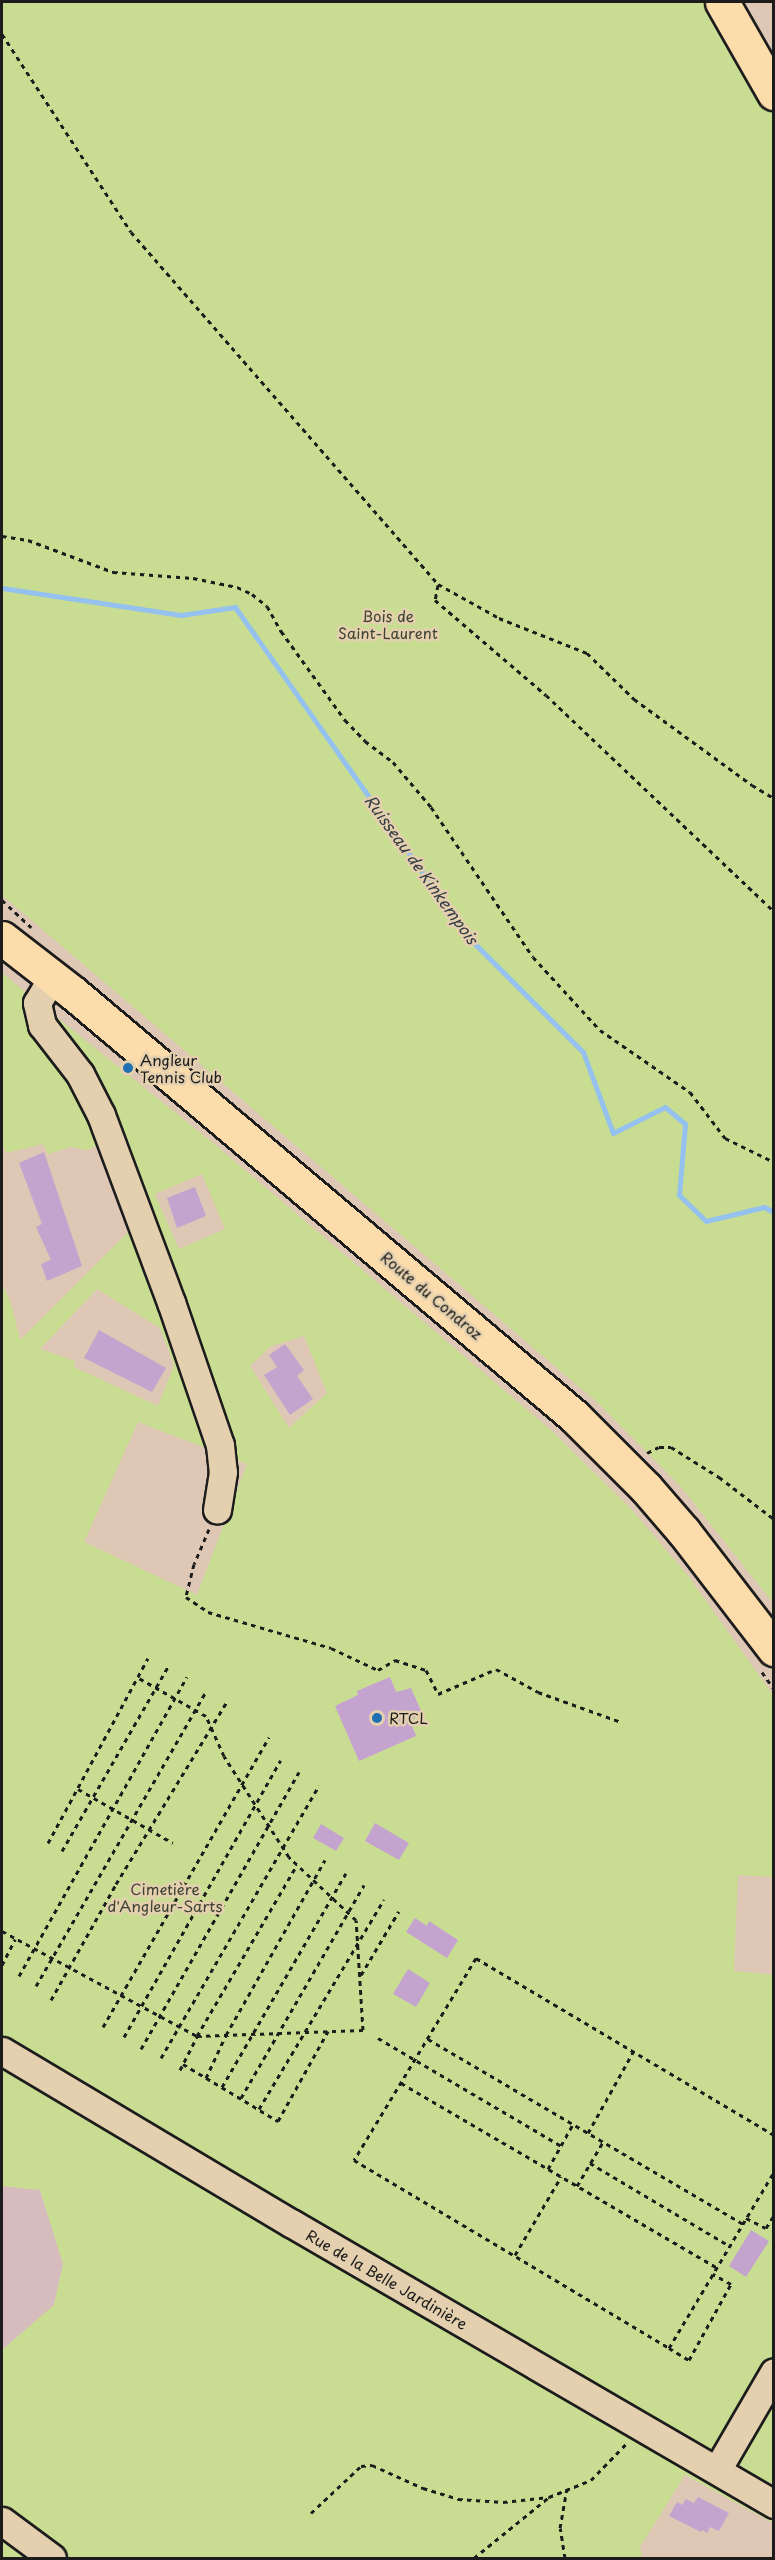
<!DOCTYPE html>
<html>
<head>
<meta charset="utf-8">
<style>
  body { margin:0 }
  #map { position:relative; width:775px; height:2560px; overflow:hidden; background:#dec7b5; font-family:"Playpen Sans",sans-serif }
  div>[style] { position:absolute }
  .built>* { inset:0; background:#d6bcbd }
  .green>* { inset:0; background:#c9dd92 }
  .stream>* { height:5px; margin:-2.5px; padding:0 2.5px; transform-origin:2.5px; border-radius:2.5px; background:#95c1ee }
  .building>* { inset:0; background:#c4a4cf }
  .path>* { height:3px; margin-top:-1.5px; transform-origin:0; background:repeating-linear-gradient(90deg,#1c1c1c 0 4.5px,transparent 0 9px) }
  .roads { filter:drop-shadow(2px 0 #1c1c1c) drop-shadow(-2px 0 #1c1c1c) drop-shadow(0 2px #1c1c1c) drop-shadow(0 -2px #1c1c1c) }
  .minor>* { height:27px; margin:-13.5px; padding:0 13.5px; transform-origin:13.5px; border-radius:13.5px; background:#e4d0ae }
  .major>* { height:33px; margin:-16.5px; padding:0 16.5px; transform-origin:16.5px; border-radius:16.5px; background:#fddcac }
  .dots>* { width:16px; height:16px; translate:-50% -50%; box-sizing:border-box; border:3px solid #e4d0ae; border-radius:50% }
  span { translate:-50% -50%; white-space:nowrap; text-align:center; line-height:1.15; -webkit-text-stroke:5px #e4d0ae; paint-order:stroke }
  .park-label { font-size:15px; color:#3f4334 }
  .poi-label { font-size:15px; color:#1c1c1c }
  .left { translate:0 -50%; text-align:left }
  .street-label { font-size:15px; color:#1c1c1c }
  .water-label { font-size:16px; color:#343d46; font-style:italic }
  .frame { position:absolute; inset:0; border:3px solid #1c1c1c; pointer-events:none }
</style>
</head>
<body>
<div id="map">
  <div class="built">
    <div style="clip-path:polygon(2px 2186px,40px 2190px,63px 2264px,54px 2305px,2px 2350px)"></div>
  </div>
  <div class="green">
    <div style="clip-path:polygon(2px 2px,710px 2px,774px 118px,773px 1603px,682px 1488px,597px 1402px,2px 895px)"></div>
    <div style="clip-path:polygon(evenodd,2px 973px,213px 1143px,551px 1430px,631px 1509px,689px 1577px,773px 1695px,773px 1877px,738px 1875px,734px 1971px,773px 1975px,773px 2523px,685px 2475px,640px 2547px,642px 2558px,2px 2558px,2px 2350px,54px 2305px,63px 2264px,40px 2190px,2px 2186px,2px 1284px,11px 1303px,20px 1340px,136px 1224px,107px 1141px,87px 1150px,71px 1147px,48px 1154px,43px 1144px,6px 1153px,2px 1143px,2px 973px,202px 1174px,225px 1229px,179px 1249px,155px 1194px,202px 1174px,2px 973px,97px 1289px,160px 1328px,174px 1365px,158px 1406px,74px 1367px,75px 1361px,40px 1349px,97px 1289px,2px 973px,304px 1336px,327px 1393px,289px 1428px,250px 1366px,271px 1346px,304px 1336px,2px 973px,138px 1422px,247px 1464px,197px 1595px,84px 1542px,138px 1422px,2px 973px,390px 1677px,396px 1692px,402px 1692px,413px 1719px,410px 1721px,416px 1736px,359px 1761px,335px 1706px,358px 1695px,357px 1691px,390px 1677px)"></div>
  </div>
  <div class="stream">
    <div style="left:2px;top:588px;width:181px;rotate:8.6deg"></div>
    <div style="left:181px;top:615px;width:55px;rotate:-8.4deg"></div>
    <div style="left:235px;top:607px;width:403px;rotate:54.8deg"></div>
    <div style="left:467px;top:936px;width:164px;rotate:45deg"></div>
    <div style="left:583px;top:1052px;width:86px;rotate:69.7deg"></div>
    <div style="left:613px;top:1133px;width:58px;rotate:-26.6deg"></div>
    <div style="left:665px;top:1107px;width:26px;rotate:40deg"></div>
    <div style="left:685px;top:1124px;width:71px;rotate:94.8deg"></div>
    <div style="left:679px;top:1195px;width:37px;rotate:44deg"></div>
    <div style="left:706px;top:1221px;width:60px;rotate:-13.6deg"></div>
    <div style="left:764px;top:1207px;width:11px;rotate:27deg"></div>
  </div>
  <div class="building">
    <div style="clip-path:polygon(44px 1152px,82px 1266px,47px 1281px,41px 1264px,51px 1260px,36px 1227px,42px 1224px,19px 1163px)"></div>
    <div style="clip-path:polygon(195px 1187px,206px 1216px,177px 1228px,167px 1198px)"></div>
    <div style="clip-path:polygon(99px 1330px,166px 1368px,152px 1392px,84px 1358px)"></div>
    <div style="clip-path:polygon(285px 1344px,304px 1370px,297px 1376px,313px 1399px,290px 1415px,264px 1375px,277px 1367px,269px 1355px)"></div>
    <div style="clip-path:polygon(390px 1677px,396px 1692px,411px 1688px,422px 1713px,410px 1721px,416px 1736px,359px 1761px,335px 1706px,358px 1695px,357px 1691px)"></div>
    <div style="clip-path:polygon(375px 1823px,409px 1843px,399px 1860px,365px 1841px)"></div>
    <div style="clip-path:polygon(321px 1824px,344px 1838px,336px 1851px,313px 1838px)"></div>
    <div style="clip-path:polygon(415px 1918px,427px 1926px,429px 1921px,458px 1940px,447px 1958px,406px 1932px)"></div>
    <div style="clip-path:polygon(408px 1969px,430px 1983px,416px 2007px,393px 1994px)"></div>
    <div style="clip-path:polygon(751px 2230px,769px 2241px,746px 2277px,729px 2266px)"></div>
    <div style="clip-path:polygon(698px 2497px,729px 2513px,719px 2531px,710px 2527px,707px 2533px,702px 2530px,701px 2532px,669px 2516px,677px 2502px,682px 2505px,686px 2499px,694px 2503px)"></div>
  </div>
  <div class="path">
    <div style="left:2px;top:34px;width:236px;rotate:56.9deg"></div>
    <div style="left:131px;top:232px;width:467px;rotate:48.9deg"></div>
    <div style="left:438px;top:584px;width:70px;rotate:29.1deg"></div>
    <div style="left:499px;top:618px;width:95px;rotate:21.7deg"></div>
    <div style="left:587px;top:653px;width:66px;rotate:44.4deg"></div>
    <div style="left:634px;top:699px;width:146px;rotate:36.1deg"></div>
    <div style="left:752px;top:785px;width:26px;rotate:31deg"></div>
    <div style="left:2px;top:536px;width:26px;rotate:9deg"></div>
    <div style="left:28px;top:540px;width:91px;rotate:20.6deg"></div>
    <div style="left:113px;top:572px;width:80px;rotate:4.3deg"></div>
    <div style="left:193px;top:578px;width:45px;rotate:11.6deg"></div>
    <div style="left:237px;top:587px;width:17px;rotate:25deg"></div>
    <div style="left:252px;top:594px;width:19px;rotate:39deg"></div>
    <div style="left:267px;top:606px;width:29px;rotate:61deg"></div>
    <div style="left:281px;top:631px;width:110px;rotate:54.3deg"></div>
    <div style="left:345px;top:720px;width:29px;rotate:46deg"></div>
    <div style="left:365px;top:741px;width:35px;rotate:37deg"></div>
    <div style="left:393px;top:762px;width:59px;rotate:49.8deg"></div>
    <div style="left:431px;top:807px;width:181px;rotate:55.8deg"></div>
    <div style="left:533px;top:957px;width:99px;rotate:47.5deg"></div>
    <div style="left:600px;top:1030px;width:109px;rotate:34.6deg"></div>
    <div style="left:690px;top:1092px;width:58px;rotate:52.7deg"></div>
    <div style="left:725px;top:1138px;width:55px;rotate:26.1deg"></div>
    <div style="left:438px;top:585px;width:15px;rotate:101deg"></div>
    <div style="left:435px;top:600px;width:146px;rotate:40.6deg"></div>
    <div style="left:546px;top:695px;width:314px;rotate:43.5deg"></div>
    <div style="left:2px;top:900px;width:40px;rotate:43deg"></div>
    <div style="left:647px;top:1453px;width:13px;rotate:-27deg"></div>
    <div style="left:659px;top:1447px;width:12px"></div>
    <div style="left:671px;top:1447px;width:57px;rotate:32deg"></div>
    <div style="left:719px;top:1477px;width:69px;rotate:37.4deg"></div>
    <div style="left:209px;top:1529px;width:38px;rotate:113deg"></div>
    <div style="left:194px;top:1564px;width:34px;rotate:104deg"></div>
    <div style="left:186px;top:1597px;width:27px;rotate:34deg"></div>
    <div style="left:208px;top:1612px;width:128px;rotate:16.3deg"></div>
    <div style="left:331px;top:1648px;width:52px;rotate:25.1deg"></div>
    <div style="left:378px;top:1670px;width:20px;rotate:-30deg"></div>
    <div style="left:395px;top:1660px;width:33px;rotate:18deg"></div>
    <div style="left:426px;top:1670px;width:27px;rotate:63deg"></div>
    <div style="left:438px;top:1694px;width:63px;rotate:-23.3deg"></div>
    <div style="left:496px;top:1669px;width:48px;rotate:28.7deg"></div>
    <div style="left:538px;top:1692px;width:88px;rotate:19.9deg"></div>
    <div style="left:762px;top:1672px;width:21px;rotate:55deg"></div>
    <div style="left:78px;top:1789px;width:109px;rotate:29.6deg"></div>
    <div style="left:48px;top:1843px;width:210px;rotate:-61.6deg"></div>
    <div style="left:62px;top:1851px;width:212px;rotate:-60.1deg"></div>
    <div style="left:2px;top:1931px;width:221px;rotate:28.3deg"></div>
    <div style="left:197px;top:2036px;width:166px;rotate:-2.1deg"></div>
    <div style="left:363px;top:2030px;width:110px;rotate:-93.6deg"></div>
    <div style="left:356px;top:1920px;width:92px;rotate:-136.8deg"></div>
    <div style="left:289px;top:1857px;width:120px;rotate:-122.8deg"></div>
    <div style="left:224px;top:1756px;width:44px;rotate:-114.2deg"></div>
    <div style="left:206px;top:1716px;width:79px;rotate:-150.5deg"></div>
    <div style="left:2px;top:1965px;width:29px;rotate:-63deg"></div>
    <div style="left:361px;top:1975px;width:74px;rotate:-59.3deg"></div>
    <div style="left:19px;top:1976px;width:343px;rotate:-60.7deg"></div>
    <div style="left:36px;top:1986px;width:340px;rotate:-60deg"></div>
    <div style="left:51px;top:2000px;width:133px;rotate:-60.7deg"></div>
    <div style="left:116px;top:1884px;width:212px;rotate:-58.7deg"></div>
    <div style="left:103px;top:2027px;width:334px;rotate:-60.2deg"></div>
    <div style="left:124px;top:2037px;width:318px;rotate:-60.5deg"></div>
    <div style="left:378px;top:2038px;width:212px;rotate:30.5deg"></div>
    <div style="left:428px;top:2039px;width:365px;rotate:30.4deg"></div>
    <div style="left:141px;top:2049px;width:319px;rotate:-60.3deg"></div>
    <div style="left:161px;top:2058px;width:315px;rotate:-59.9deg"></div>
    <div style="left:183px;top:2064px;width:111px;rotate:31deg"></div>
    <div style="left:278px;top:2121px;width:103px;rotate:-60.9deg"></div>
    <div style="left:180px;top:2070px;width:38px;rotate:-63deg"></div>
    <div style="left:197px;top:2036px;width:198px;rotate:-59.7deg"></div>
    <div style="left:206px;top:2078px;width:47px;rotate:-65.1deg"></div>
    <div style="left:226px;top:2035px;width:201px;rotate:-60.5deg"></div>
    <div style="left:401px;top:2083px;width:366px;rotate:30.3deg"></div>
    <div style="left:222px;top:2087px;width:247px;rotate:-59.9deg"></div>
    <div style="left:241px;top:2098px;width:246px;rotate:-60deg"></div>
    <div style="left:259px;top:2109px;width:244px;rotate:-59.2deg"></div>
    <div style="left:588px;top:2133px;width:93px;rotate:-60.9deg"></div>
    <div style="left:774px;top:2135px;width:347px;rotate:-149.3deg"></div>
    <div style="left:476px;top:1958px;width:236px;rotate:121.1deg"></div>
    <div style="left:354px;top:2160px;width:367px;rotate:30.8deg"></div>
    <div style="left:669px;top:2348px;width:205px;rotate:-59.2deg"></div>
    <div style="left:590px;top:2163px;width:163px;rotate:30.7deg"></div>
    <div style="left:548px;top:2169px;width:51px;rotate:-60.9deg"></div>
    <div style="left:577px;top:2186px;width:51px;rotate:-59.4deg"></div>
    <div style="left:746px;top:2218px;width:22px;rotate:27deg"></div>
    <div style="left:766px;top:2228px;width:15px;rotate:-58deg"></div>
    <div style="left:515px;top:2255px;width:91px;rotate:-59.5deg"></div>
    <div style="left:669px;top:2348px;width:23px;rotate:31deg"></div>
    <div style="left:689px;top:2360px;width:87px;rotate:-61.1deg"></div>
    <div style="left:731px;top:2284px;width:21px;rotate:-151deg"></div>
    <div style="left:311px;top:2513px;width:69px;rotate:-43.2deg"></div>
    <div style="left:361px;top:2466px;width:11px;rotate:-5deg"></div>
    <div style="left:372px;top:2465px;width:56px;rotate:24.3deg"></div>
    <div style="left:423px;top:2488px;width:37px;rotate:17deg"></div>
    <div style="left:458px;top:2499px;width:45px;rotate:3.8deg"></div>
    <div style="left:503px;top:2502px;width:46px;rotate:-6.2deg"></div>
    <div style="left:549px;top:2497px;width:45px;rotate:-22deg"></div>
    <div style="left:591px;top:2480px;width:50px;rotate:-45.8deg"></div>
    <div style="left:474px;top:2558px;width:97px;rotate:-39.1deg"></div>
    <div style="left:565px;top:2558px;width:30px;rotate:-99deg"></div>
    <div style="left:560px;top:2528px;width:39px;rotate:-80deg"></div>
  </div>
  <div class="roads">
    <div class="minor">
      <div style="left:52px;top:978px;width:29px;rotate:121deg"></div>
      <div style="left:37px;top:1003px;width:23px;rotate:77deg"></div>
      <div style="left:42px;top:1025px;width:62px;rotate:52.2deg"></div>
      <div style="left:80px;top:1074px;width:46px;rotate:62.9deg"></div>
      <div style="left:101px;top:1115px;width:200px;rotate:69.5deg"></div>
      <div style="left:171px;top:1302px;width:151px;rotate:71.1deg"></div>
      <div style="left:220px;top:1445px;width:27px;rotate:84deg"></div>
      <div style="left:223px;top:1472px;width:38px;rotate:99deg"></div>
      <div style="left:2px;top:2051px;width:336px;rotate:30.8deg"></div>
      <div style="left:291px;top:2223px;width:559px;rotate:30.19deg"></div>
      <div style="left:717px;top:2470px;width:113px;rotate:-59.8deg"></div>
      <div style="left:2px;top:2521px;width:62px;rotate:36.5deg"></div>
    </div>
    <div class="major">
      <div style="left:722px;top:2px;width:105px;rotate:60.3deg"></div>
      <div style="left:2px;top:938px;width:90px;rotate:37.8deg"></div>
      <div style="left:73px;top:993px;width:656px;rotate:40.17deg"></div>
      <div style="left:574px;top:1416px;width:102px;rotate:45deg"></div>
      <div style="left:646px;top:1488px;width:58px;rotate:49.2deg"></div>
      <div style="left:684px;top:1532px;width:148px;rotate:52.4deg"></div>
    </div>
  </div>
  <div class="dots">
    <div style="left:128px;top:1068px;background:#1f6fb2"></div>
    <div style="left:377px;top:1718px;background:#1f6fb2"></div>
  </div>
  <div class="park-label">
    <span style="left:388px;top:624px">Bois de<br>Saint-Laurent</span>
    <span style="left:165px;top:1897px">Cimetière<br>d'Angleur-Sarts</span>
  </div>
  <div class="poi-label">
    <span class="left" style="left:140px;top:1068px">Angleur<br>Tennis Club</span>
    <span class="left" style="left:389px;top:1718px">RTCL</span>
  </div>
  <div class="street-label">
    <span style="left:432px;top:1295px;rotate:40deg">Route du Condroz</span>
    <span style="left:387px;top:2279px;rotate:30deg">Rue de la Belle Jardinière</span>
  </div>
  <div class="water-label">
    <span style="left:422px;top:869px;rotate:54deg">Ruisseau de Kinkempois</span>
  </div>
  <div class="frame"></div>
</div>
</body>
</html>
